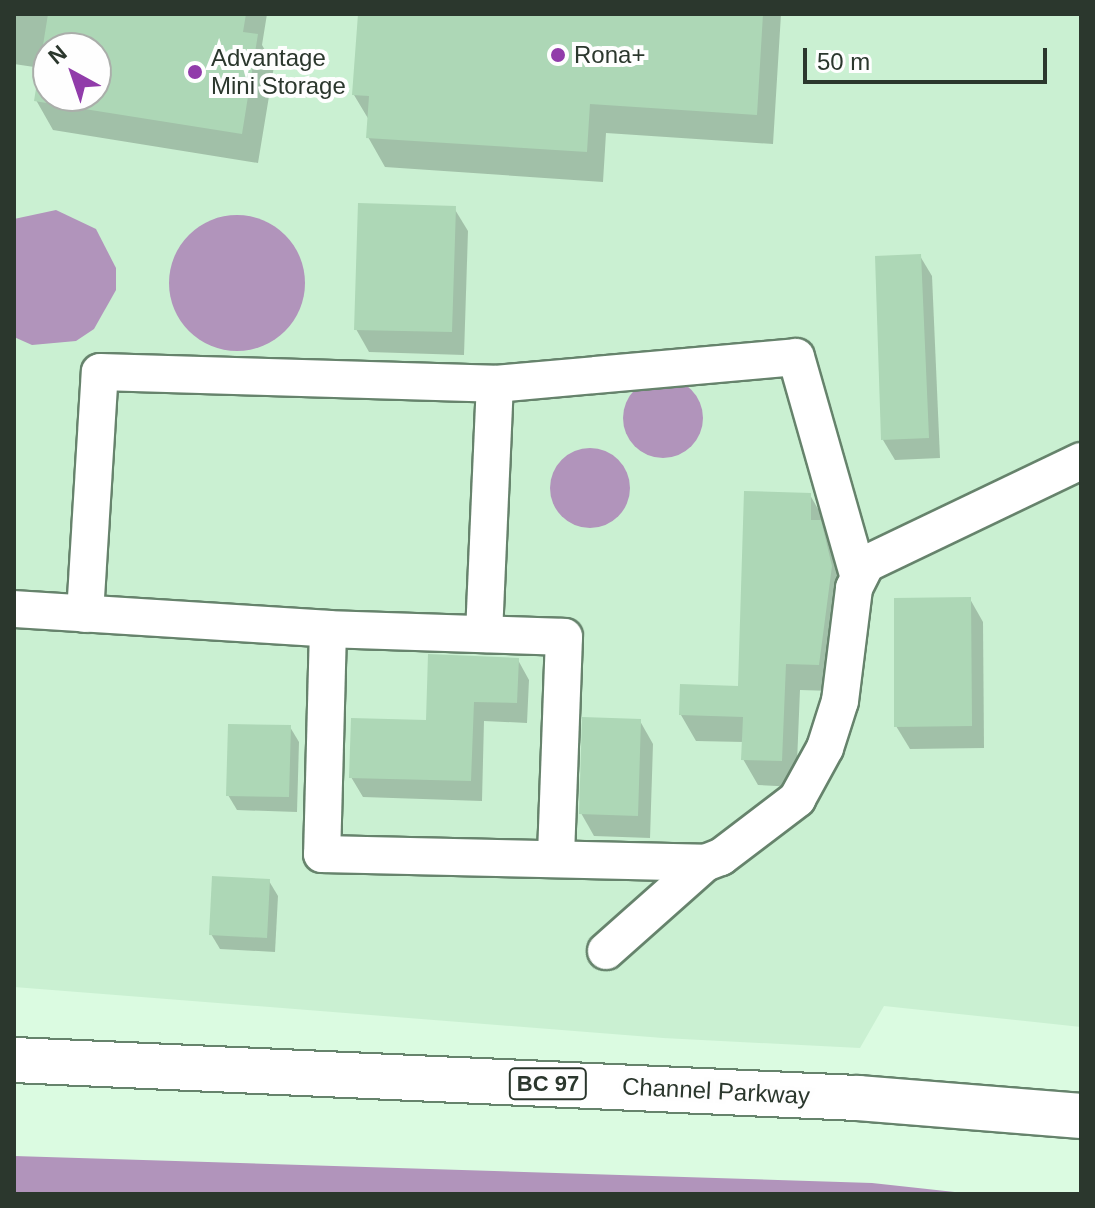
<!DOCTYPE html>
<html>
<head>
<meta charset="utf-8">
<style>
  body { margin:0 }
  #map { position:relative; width:1095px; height:1208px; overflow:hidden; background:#dbfbe1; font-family:Arial,sans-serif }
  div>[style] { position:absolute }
  .built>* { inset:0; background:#caf0d2 }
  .water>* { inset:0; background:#b194bb }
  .round { border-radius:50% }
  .shadow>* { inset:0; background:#0003 }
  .building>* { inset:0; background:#add7b6 }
  .roads { filter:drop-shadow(2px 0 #66836c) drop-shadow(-2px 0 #66836c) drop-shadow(0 2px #66836c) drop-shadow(0 -2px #66836c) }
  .minor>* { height:36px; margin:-18px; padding:0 18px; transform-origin:18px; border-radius:18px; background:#fff }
  .highway>* { height:44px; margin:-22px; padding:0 22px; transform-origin:22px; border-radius:22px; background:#fff }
  .dots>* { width:22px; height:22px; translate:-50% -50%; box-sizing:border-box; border:4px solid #fefefe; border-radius:50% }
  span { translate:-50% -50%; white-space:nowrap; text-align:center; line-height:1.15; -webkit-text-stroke:8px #fefefe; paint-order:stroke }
  .shield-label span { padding:2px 6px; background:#fefefe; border:2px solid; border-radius:6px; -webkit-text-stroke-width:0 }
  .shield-label { font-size:22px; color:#2b372d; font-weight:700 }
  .poi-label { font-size:24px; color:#2b372d }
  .left { translate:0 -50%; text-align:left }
  .street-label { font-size:24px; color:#2b372d }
  .frame { position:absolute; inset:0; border:16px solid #2b372d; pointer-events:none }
  .north { position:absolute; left:32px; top:32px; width:80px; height:80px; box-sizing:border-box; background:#fefefe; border:2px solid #aaaeaa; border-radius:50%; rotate:320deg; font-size:22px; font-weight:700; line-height:32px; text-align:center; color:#2b372d }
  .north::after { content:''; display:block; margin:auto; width:28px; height:36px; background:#913caa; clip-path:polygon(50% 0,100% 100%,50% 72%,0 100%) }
  .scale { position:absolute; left:803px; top:48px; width:244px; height:36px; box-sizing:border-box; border:4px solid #2b372d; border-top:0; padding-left:10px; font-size:24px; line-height:28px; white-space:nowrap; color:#2b372d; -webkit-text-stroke:6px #fefefe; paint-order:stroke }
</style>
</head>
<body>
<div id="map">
  <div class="built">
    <div style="clip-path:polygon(evenodd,14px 14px,1081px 14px,1081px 1027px,884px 1006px,860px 1048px,663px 1038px,14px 987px,14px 14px,48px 48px,96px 48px,96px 96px,48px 96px,48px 48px)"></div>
  </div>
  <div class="water">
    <div style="clip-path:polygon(56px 210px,96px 229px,116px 268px,116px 290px,94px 329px,76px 341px,32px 345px,14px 337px,14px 219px)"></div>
    <div class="round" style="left:169px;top:215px;width:136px;height:136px"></div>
    <div class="round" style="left:623px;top:378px;width:80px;height:80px"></div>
    <div class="round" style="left:550px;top:448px;width:80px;height:80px"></div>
    <div style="clip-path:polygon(14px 1156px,872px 1183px,973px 1194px,14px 1194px)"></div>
  </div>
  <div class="shadow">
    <div style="clip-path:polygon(evenodd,14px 14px,267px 14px,262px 45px,274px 66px,258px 163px,53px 130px,36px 100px,41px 68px,14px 64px,14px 14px,48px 48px,96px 48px,96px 96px,48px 96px,48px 48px)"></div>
    <div style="clip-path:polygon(360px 14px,781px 14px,773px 144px,606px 133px,603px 182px,385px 167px,368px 137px,369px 120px,354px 95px)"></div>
    <div style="clip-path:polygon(454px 208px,468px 231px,464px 355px,369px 352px,356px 329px)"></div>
    <div style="clip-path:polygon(920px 256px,932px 276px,940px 458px,895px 460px,883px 440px)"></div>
    <div style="clip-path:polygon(810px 495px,825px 521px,846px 594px,833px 691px,800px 690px,796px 787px,758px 785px,743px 759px,744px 742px,696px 741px,681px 715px,740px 688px)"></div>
    <div style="clip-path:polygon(970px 599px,983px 622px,984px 748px,910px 749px,896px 726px)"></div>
    <div style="clip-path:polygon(518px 660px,529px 680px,527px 723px,484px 721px,482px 801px,363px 797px,351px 777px)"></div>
    <div style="clip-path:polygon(640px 721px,653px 744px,650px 838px,594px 836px,581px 813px)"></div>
    <div style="clip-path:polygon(290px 727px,299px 742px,297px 812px,237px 810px,228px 795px)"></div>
    <div style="clip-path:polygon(269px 881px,278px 896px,275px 952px,220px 949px,211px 934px)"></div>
  </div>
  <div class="building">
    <div style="clip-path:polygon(evenodd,48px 14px,246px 14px,243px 32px,258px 34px,242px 134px,34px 101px,48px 14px,48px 48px,96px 48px,96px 96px,48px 96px,48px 48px)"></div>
    <div style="clip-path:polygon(358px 14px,763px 14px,757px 115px,590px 104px,587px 152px,366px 138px,369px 96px,352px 95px)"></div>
    <div style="clip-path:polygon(358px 203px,456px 206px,452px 332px,354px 330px)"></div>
    <div style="clip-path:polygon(921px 254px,929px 438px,881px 440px,875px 256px)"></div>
    <div style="clip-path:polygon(744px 491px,811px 493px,811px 520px,821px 520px,832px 566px,819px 665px,786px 664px,782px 761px,741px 760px,743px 717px,679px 715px,680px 684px,738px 686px)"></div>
    <div style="clip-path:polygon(971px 597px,972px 726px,894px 727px,894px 598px)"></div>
    <div style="clip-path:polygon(428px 654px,519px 658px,517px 703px,474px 702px,471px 781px,349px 778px,351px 718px,426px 720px)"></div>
    <div style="clip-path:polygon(582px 717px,641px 719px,638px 816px,579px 814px)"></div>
    <div style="clip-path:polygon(228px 724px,291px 725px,289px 797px,226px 796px)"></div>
    <div style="clip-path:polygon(212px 876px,270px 879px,267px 938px,209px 935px)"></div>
  </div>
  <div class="roads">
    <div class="minor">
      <div style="left:14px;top:609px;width:315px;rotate:3.6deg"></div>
      <div style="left:328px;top:629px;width:225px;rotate:91.5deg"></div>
      <div style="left:322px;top:854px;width:383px;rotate:1.3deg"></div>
      <div style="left:705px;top:863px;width:17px;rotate:-21deg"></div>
      <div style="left:721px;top:857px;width:96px;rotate:-37.3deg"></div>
      <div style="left:797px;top:799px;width:58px;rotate:-61.2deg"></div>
      <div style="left:825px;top:748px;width:49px;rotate:-72.3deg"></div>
      <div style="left:840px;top:701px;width:114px;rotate:-82.9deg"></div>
      <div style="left:854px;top:588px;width:27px;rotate:-63deg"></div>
      <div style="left:866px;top:564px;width:238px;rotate:-25.6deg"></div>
      <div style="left:85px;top:614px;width:242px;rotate:-86.5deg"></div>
      <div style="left:100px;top:372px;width:395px;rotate:1.7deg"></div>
      <div style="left:495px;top:384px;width:302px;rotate:-5.1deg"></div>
      <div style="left:796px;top:357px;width:226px;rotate:74.1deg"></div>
      <div style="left:328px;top:629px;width:236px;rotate:1.9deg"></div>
      <div style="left:564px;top:637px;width:222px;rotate:92.1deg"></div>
      <div style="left:484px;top:634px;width:250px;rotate:-87.5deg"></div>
      <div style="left:606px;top:951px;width:132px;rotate:-41.6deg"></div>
    </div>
    <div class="highway">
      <div style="left:14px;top:1060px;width:845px;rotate:2.58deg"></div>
      <div style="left:858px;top:1098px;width:224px;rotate:4.6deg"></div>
    </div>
  </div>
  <div class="dots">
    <div style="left:558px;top:55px;background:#913caa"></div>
    <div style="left:195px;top:72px;background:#913caa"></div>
  </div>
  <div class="shield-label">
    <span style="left:548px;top:1084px">BC 97</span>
  </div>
  <div class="poi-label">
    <span class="left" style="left:574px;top:55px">Rona+</span>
    <span class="left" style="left:211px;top:72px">Advantage<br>Mini Storage</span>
  </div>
  <div class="street-label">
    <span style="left:716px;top:1091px;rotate:3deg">Channel Parkway</span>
  </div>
  <div class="frame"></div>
  <div class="north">N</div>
  <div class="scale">50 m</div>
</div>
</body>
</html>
